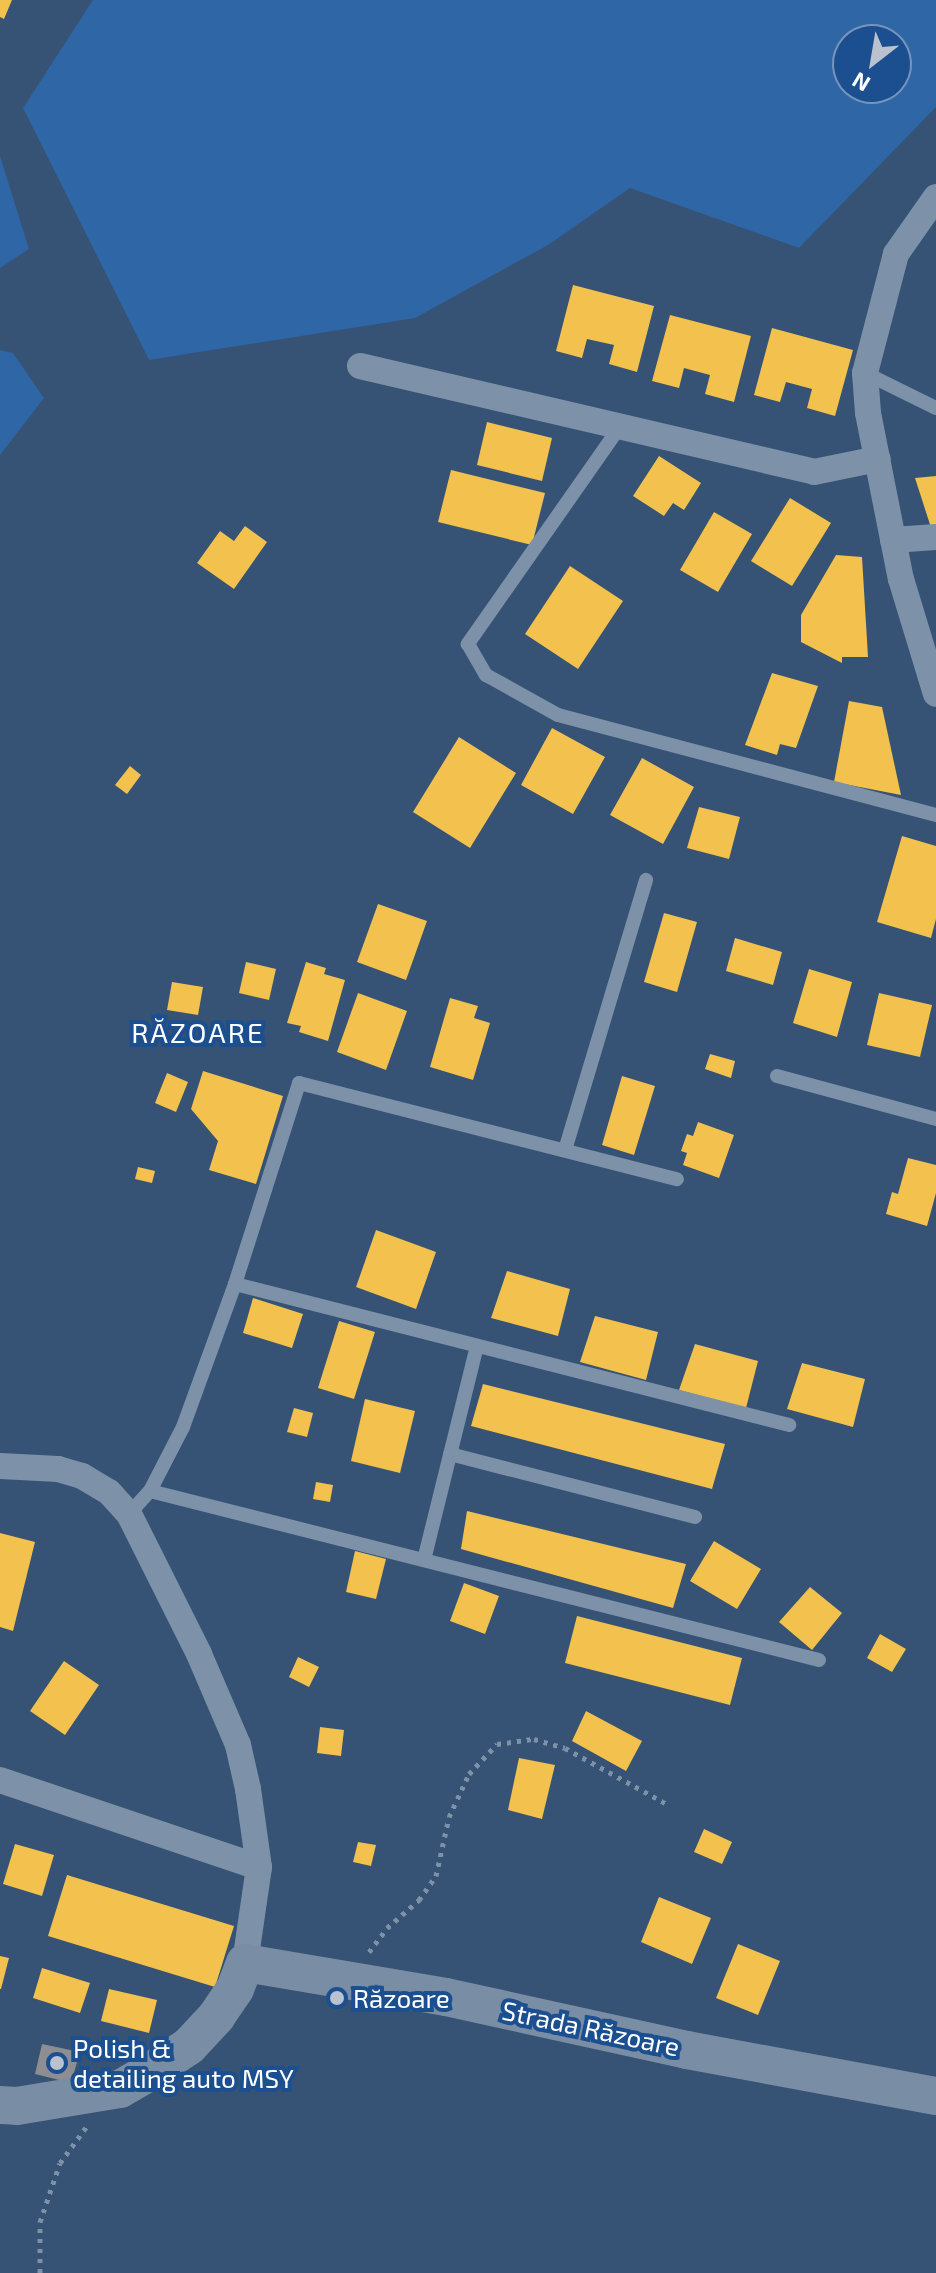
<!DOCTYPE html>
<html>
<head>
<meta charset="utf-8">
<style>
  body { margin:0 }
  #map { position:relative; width:936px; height:2273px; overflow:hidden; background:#365274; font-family:"Exo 2",sans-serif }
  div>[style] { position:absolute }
  .green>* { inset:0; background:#2f66a5 }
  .homes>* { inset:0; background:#f2c14e }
  .industry>* { inset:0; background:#8d8d92 }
  .path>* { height:5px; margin-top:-2.5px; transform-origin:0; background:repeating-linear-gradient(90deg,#7d92a8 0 4px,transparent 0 10px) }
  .lane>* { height:14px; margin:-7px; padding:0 7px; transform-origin:7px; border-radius:7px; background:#7d92a8 }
  .street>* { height:26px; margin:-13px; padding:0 13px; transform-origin:13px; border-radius:13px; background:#7d92a8 }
  .secondary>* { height:38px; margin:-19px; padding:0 19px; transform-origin:19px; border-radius:19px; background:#798da4 }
  .dots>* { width:22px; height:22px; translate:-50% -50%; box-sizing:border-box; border:4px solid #1b4f8f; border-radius:50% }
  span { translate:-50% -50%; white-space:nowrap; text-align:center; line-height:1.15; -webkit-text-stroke:8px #1b4f8f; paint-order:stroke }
  .poi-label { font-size:26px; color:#fff }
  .left { translate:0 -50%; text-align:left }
  .street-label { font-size:26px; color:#fff }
  .neighbourhood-label { font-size:28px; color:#fff; letter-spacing:2px }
  .north { position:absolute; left:832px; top:24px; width:80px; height:80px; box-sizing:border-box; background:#1b4f8f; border:2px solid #7695bc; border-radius:50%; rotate:211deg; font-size:22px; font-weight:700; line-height:32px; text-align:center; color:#fff }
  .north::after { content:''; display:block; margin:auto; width:28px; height:36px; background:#b9c2ce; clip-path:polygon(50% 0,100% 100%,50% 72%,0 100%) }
</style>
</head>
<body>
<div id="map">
  <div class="green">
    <div style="clip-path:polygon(evenodd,93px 0,936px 0,936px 107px,799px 248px,630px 188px,548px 245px,415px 318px,149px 360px,23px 108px,93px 0,848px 40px,896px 40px,896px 88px,848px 88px,848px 40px)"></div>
    <div style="clip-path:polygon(0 156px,29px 249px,0 268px)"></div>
    <div style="clip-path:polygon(0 350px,13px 353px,44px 398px,0 455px)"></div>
  </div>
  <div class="homes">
    <div style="clip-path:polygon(0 0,12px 0,4px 19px,0 17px)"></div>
    <div style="clip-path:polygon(573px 285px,654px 306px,637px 372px,609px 364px,614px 345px,587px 339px,582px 358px,556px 351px)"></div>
    <div style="clip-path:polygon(670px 315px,751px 336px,734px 402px,705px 394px,710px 375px,684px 368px,679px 388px,652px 381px)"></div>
    <div style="clip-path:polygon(772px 328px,853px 350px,835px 416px,807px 408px,812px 389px,786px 382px,780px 402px,754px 395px)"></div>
    <div style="clip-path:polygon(487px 422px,552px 438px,542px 481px,477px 465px)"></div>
    <div style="clip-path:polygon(659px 456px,701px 483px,684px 510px,673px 503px,664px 516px,633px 496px)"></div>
    <div style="clip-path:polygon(451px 470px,545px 493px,532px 545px,438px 522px)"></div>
    <div style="clip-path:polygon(936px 476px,936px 540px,935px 540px,915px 478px)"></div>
    <div style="clip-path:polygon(790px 498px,831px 523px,792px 586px,751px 561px)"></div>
    <div style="clip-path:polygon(714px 512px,752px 534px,718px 592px,680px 570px)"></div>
    <div style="clip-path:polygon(245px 526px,267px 542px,234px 589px,197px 563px,220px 531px,234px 541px)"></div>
    <div style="clip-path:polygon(836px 555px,862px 557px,868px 657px,842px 657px,842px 663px,801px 642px,801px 615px)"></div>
    <div style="clip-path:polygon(570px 566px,623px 601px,578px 669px,525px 634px)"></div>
    <div style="clip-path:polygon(772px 673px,818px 686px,796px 748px,780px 744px,777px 755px,745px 745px)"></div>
    <div style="clip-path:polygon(849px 701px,882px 707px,901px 795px,834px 782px)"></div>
    <div style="clip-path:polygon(552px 728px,605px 757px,573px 814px,521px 785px)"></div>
    <div style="clip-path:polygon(459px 737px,516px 773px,470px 848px,413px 812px)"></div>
    <div style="clip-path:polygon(642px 758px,694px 787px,663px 844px,610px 815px)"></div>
    <div style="clip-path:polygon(130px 766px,141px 775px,127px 794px,115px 785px)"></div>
    <div style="clip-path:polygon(699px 807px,740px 817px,729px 859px,687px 848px)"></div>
    <div style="clip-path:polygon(902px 836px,936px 846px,936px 919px,931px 938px,877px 922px)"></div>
    <div style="clip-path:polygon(378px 904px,427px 921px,406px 980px,357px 962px)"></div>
    <div style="clip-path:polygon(664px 913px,697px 922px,677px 992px,644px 982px)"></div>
    <div style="clip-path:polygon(735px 938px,782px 952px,773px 985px,726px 971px)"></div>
    <div style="clip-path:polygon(246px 962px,276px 969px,269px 1000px,239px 993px)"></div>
    <div style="clip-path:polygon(306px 962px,326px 968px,324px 974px,345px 980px,328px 1041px,299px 1032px,301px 1026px,287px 1023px)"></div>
    <div style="clip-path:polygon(809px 969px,852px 982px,837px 1037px,793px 1023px)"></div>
    <div style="clip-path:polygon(172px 982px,203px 987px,198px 1015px,167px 1010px)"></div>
    <div style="clip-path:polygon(358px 993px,407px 1011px,386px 1070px,337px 1052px)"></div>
    <div style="clip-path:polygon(879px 993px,932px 1005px,920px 1057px,867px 1045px)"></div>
    <div style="clip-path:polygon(450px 998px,478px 1006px,474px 1018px,490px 1023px,473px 1080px,430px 1067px)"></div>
    <div style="clip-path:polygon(710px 1054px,735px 1061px,731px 1078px,705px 1069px)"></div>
    <div style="clip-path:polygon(203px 1071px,283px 1096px,256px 1184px,209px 1170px,218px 1141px,191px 1109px)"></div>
    <div style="clip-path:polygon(167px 1073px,188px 1082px,176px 1112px,155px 1103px)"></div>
    <div style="clip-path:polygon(622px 1076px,655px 1086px,634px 1155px,602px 1145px)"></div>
    <div style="clip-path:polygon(698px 1122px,734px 1135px,719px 1178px,683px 1165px,687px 1153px,681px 1151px,687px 1134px,693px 1136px)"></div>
    <div style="clip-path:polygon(908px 1158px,936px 1165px,936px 1193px,927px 1226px,886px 1214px,892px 1192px,898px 1194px)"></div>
    <div style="clip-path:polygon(138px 1167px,155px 1171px,152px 1183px,135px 1179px)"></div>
    <div style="clip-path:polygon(376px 1230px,436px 1252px,416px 1309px,356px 1287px)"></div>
    <div style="clip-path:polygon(507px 1271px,570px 1289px,558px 1336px,491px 1318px)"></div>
    <div style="clip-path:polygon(253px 1298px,303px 1314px,292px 1348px,243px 1333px)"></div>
    <div style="clip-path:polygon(595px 1316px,658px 1332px,646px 1380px,580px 1362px)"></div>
    <div style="clip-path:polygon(339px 1321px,375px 1332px,354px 1399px,318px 1388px)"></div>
    <div style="clip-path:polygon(695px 1344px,758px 1361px,746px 1408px,679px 1390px)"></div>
    <div style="clip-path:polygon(802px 1363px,865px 1379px,853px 1427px,787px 1409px)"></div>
    <div style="clip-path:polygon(483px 1384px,725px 1444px,712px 1489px,471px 1426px)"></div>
    <div style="clip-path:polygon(365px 1399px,415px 1411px,400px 1473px,351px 1461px)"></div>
    <div style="clip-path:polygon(294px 1408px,313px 1413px,307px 1437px,287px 1432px)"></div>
    <div style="clip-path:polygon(316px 1482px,333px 1485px,330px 1502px,313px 1499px)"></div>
    <div style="clip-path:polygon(467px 1511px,686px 1564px,673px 1608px,461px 1549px)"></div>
    <div style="clip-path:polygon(0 1533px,35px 1542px,13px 1631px,0 1627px)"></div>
    <div style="clip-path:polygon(714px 1541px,761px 1569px,737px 1609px,690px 1581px)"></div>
    <div style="clip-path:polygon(355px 1551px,386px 1559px,376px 1599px,346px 1592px)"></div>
    <div style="clip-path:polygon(464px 1583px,499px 1596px,485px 1634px,450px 1621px)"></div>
    <div style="clip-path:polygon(810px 1587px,842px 1613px,812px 1650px,779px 1622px)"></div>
    <div style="clip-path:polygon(577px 1616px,742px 1658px,730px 1705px,565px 1663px)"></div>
    <div style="clip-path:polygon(880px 1634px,906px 1649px,892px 1672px,867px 1658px)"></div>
    <div style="clip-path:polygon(298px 1657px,319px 1667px,309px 1687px,289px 1677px)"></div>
    <div style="clip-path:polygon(64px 1661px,99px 1685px,65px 1735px,30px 1711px)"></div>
    <div style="clip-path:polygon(586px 1711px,642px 1741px,626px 1771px,572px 1741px)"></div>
    <div style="clip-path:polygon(320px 1727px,344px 1730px,341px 1756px,317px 1753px)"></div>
    <div style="clip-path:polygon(519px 1758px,555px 1765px,542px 1819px,508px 1810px)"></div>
    <div style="clip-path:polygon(704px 1829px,732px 1842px,722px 1864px,694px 1852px)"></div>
    <div style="clip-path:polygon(358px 1842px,376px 1845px,371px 1866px,353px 1862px)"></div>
    <div style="clip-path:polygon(15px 1844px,54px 1855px,42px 1896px,3px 1884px)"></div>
    <div style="clip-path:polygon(67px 1875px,234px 1926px,215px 1987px,48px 1936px)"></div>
    <div style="clip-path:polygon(659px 1897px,711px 1918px,692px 1964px,641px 1942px)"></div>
    <div style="clip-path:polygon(738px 1944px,780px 1961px,758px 2015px,716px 1998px)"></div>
    <div style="clip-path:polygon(0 1956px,9px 1958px,1px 1989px,0 1989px)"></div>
    <div style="clip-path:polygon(42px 1968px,90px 1983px,80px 2013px,33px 1998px)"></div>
    <div style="clip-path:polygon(109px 1989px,157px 2000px,149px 2033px,101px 2021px)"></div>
  </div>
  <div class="industry">
    <div style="clip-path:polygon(42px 2044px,80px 2052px,71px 2083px,35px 2074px)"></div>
  </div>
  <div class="path">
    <div style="left:369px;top:1952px;width:30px;rotate:-53deg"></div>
    <div style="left:387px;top:1928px;width:43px;rotate:-41.2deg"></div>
    <div style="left:419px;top:1900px;width:29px;rotate:-55deg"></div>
    <div style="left:436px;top:1876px;width:60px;rotate:-77.6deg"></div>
    <div style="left:449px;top:1817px;width:47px;rotate:-65.1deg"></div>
    <div style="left:469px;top:1774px;width:41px;rotate:-47deg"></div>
    <div style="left:497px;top:1744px;width:37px;rotate:-8deg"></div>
    <div style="left:534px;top:1739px;width:32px;rotate:16deg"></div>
    <div style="left:565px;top:1748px;width:116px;rotate:28.8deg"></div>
    <div style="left:40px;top:2273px;width:51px;rotate:-90deg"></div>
    <div style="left:40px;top:2222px;width:62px;rotate:-71.3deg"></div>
    <div style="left:60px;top:2163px;width:46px;rotate:-53.9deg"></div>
  </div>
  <div class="lane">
    <div style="left:865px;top:373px;width:79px;rotate:26.2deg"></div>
    <div style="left:619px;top:428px;width:264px;rotate:125deg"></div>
    <div style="left:468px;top:644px;width:36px;rotate:60deg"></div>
    <div style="left:486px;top:675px;width:82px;rotate:29.1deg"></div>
    <div style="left:558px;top:715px;width:391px;rotate:14.8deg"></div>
    <div style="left:777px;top:1076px;width:165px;rotate:15.1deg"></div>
    <div style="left:565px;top:1150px;width:282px;rotate:-73.3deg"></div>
    <div style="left:235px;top:1284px;width:572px;rotate:14.28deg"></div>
    <div style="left:450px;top:1454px;width:253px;rotate:14.4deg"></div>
    <div style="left:150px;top:1491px;width:690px;rotate:14.18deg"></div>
    <div style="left:129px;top:1514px;width:31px;rotate:-48deg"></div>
    <div style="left:150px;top:1491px;width:72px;rotate:-62.7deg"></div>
    <div style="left:183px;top:1427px;width:152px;rotate:-70deg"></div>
    <div style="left:235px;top:1284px;width:211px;rotate:-72.3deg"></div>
    <div style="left:299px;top:1083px;width:390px;rotate:14.3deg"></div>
    <div style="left:424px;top:1560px;width:220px;rotate:-76.1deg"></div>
  </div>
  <div class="street">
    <div style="left:936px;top:197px;width:70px;rotate:125.1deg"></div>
    <div style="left:896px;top:254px;width:123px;rotate:104.6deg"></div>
    <div style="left:865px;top:373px;width:40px;rotate:85.7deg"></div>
    <div style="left:868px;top:413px;width:169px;rotate:78.8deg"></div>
    <div style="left:901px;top:579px;width:120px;rotate:73.1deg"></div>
    <div style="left:360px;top:366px;width:466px;rotate:13.1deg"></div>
    <div style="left:814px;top:472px;width:65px;rotate:-11.5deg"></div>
    <div style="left:893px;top:540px;width:43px;rotate:-4deg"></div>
    <div style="left:0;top:1466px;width:58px;rotate:3deg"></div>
    <div style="left:58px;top:1469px;width:25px;rotate:16deg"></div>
    <div style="left:82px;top:1476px;width:31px;rotate:31deg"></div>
    <div style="left:109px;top:1492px;width:30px;rotate:48deg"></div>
    <div style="left:129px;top:1514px;width:157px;rotate:63.4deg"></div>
    <div style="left:199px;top:1654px;width:99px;rotate:66.8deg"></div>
    <div style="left:238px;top:1745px;width:45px;rotate:77.2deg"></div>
    <div style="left:248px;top:1789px;width:79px;rotate:82deg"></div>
    <div style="left:259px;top:1867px;width:97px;rotate:98.3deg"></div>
    <div style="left:0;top:1780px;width:273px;rotate:18.6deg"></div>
  </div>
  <div class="secondary">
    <div style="left:0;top:2105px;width:17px;rotate:3deg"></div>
    <div style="left:17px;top:2106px;width:104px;rotate:-9.4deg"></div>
    <div style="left:120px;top:2089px;width:36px;rotate:-30deg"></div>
    <div style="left:151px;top:2071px;width:45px;rotate:-33.3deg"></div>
    <div style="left:189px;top:2046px;width:40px;rotate:-47deg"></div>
    <div style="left:216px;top:2017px;width:34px;rotate:-56deg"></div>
    <div style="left:235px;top:1989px;width:28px;rotate:-69deg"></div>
    <div style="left:245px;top:1963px;width:204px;rotate:9.6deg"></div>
    <div style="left:446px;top:1997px;width:247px;rotate:12.4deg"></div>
    <div style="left:687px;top:2050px;width:253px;rotate:10.5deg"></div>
  </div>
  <div class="dots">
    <div style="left:337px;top:1998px;background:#b9c2ce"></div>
    <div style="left:57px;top:2063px;background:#b9c2ce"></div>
  </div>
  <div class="poi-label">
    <span class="left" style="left:353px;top:1998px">Răzoare</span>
    <span class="left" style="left:73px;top:2063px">Polish &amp;<br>detailing auto MSY</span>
  </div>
  <div class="street-label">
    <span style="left:591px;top:2028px;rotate:12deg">Strada Răzoare</span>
  </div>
  <div class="neighbourhood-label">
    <span style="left:198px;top:1032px">RĂZOARE</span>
  </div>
  <div class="north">N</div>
</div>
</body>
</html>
